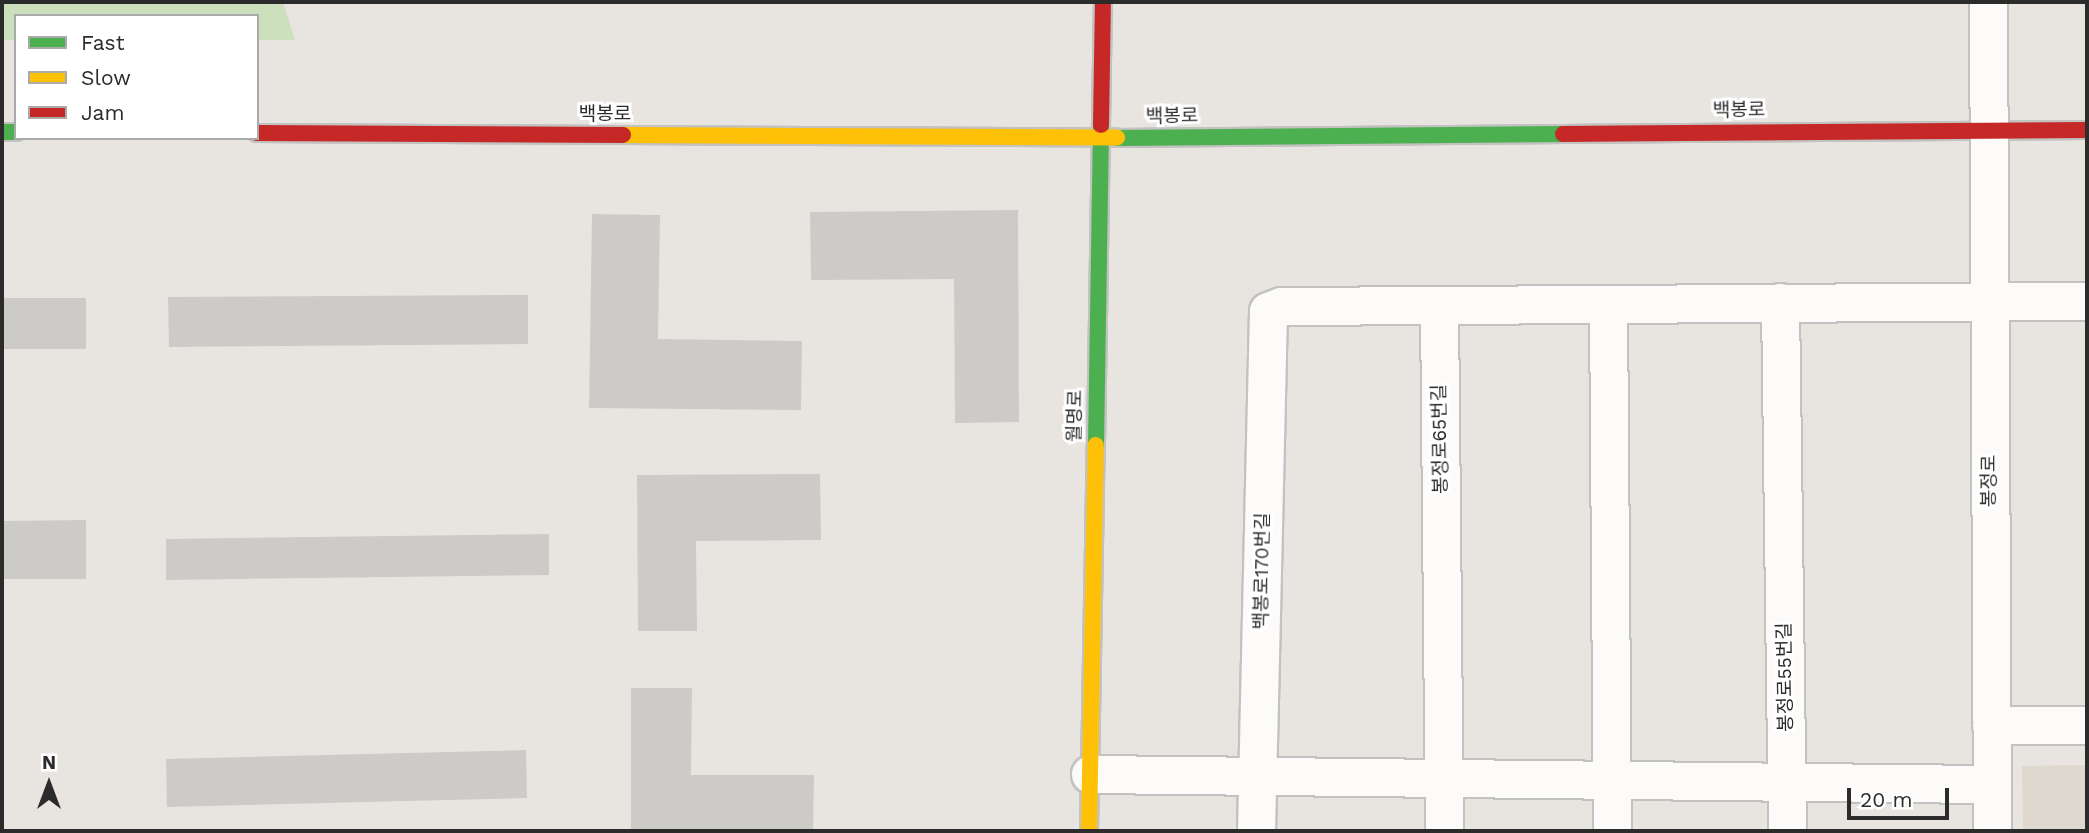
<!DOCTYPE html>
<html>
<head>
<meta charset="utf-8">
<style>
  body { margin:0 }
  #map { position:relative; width:2089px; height:833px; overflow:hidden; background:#e8e5e1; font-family:"Work Sans","Noto Sans KR",sans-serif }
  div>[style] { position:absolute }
  .education>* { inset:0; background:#dfd8ce }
  .green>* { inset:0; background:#cde0be }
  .building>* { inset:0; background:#cdcbc8 }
  .roads { filter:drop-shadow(2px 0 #c2c2c1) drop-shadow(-2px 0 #c2c2c1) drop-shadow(0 2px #c2c2c1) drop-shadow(0 -2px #c2c2c1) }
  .street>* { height:37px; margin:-18.5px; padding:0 18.5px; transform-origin:18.5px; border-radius:18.5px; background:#fcfbfa }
  .fast>* { height:16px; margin:-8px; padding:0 8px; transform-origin:8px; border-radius:8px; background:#4caf50 }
  .slow>* { height:16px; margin:-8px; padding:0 8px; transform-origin:8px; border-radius:8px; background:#ffc107 }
  .jam>* { height:16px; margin:-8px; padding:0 8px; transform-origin:8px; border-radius:8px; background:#c62828 }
  span { translate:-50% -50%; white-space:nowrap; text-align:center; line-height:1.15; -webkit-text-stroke:6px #fff; paint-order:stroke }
  .street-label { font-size:19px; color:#2b2b2b }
  .frame { position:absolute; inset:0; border:4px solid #2b2b2b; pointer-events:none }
  .legend { position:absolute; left:14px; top:14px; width:245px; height:126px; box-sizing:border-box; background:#fff; border:2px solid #aaa; margin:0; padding:9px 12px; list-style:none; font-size:21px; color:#2b2b2b }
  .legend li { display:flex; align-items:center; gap:14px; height:35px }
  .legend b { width:35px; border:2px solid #aaa }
  .north { position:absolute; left:14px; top:749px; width:70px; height:70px; -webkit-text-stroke:5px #fff; paint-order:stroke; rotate:0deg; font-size:19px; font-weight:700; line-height:28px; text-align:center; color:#2b2b2b }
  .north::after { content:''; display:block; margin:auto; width:24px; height:32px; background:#2b2b2b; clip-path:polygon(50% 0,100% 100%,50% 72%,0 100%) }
  .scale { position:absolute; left:1847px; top:788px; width:102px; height:32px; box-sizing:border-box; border:4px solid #2b2b2b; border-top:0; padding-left:9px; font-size:21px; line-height:24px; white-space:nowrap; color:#2b2b2b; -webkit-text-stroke:5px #fff; paint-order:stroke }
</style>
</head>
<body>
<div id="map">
  <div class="education">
    <div style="clip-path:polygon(2087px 765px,2087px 831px,2023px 831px,2022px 766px)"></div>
  </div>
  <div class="green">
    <div style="clip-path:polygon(2px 2px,283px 2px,295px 40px,257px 40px,257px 16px,16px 16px,16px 40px,2px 40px)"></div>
  </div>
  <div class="building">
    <div style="clip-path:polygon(1018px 210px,1019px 422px,955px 423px,954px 279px,811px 280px,810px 212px)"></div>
    <div style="clip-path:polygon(592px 214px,660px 215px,658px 339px,802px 341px,801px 410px,589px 408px)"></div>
    <div style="clip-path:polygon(528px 295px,528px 344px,169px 347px,168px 297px)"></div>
    <div style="clip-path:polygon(2px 298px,86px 298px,86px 349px,2px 349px)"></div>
    <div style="clip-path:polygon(820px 474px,821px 540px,696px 541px,697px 631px,638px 631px,637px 475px)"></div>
    <div style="clip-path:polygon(86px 520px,86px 579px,2px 579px,2px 521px)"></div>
    <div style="clip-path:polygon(549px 534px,549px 575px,166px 580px,166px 539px)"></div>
    <div style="clip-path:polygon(631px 688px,692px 688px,691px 775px,814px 775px,813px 831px,631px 831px)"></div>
    <div style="clip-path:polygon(526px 750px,527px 798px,167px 807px,166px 759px)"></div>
  </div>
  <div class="roads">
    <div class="street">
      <div style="left:1988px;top:2px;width:829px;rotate:89.72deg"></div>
      <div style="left:1780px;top:302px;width:529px;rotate:89.24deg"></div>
      <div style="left:1608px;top:304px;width:527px;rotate:89.57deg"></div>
      <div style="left:1439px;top:305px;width:526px;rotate:89.46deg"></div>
      <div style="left:1991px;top:725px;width:96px"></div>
      <div style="left:1090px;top:774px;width:901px;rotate:0.64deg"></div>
      <div style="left:1256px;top:831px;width:520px;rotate:-88.68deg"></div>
      <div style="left:1268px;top:311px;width:14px;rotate:-21deg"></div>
      <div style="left:1281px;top:306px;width:806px;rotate:-0.36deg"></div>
    </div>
    <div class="fast">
      <div style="left:2px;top:132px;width:14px"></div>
      <div style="left:1117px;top:138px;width:446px;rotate:-0.5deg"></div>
      <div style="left:1096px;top:445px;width:320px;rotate:-89.1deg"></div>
    </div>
    <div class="slow">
      <div style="left:623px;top:135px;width:494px;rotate:0.3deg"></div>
      <div style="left:1089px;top:831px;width:386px;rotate:-89deg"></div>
    </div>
    <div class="jam">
      <div style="left:1101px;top:125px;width:123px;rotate:-89.1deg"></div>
      <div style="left:257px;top:133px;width:366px;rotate:0.3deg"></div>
      <div style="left:1563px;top:134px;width:524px;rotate:-0.44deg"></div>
    </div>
  </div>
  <div class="street-label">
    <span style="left:1739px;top:110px;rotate:-1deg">백봉로</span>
    <span style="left:605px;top:114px">백봉로</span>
    <span style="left:1172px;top:116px;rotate:-1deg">백봉로</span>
    <span style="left:1075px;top:416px;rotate:-89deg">월명로</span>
    <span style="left:1440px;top:439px;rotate:-91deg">봉정로65번길</span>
    <span style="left:1989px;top:481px;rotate:-90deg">봉정로</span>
    <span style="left:1262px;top:571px;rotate:-89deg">백봉로170번길</span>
    <span style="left:1785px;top:677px;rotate:-91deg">봉정로55번길</span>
  </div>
  <div class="frame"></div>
  <ul class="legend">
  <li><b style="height:9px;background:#4caf50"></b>Fast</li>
  <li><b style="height:9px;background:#ffc107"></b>Slow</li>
  <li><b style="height:9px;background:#c62828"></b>Jam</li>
  </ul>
  <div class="north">N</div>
  <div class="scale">20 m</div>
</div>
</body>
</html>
